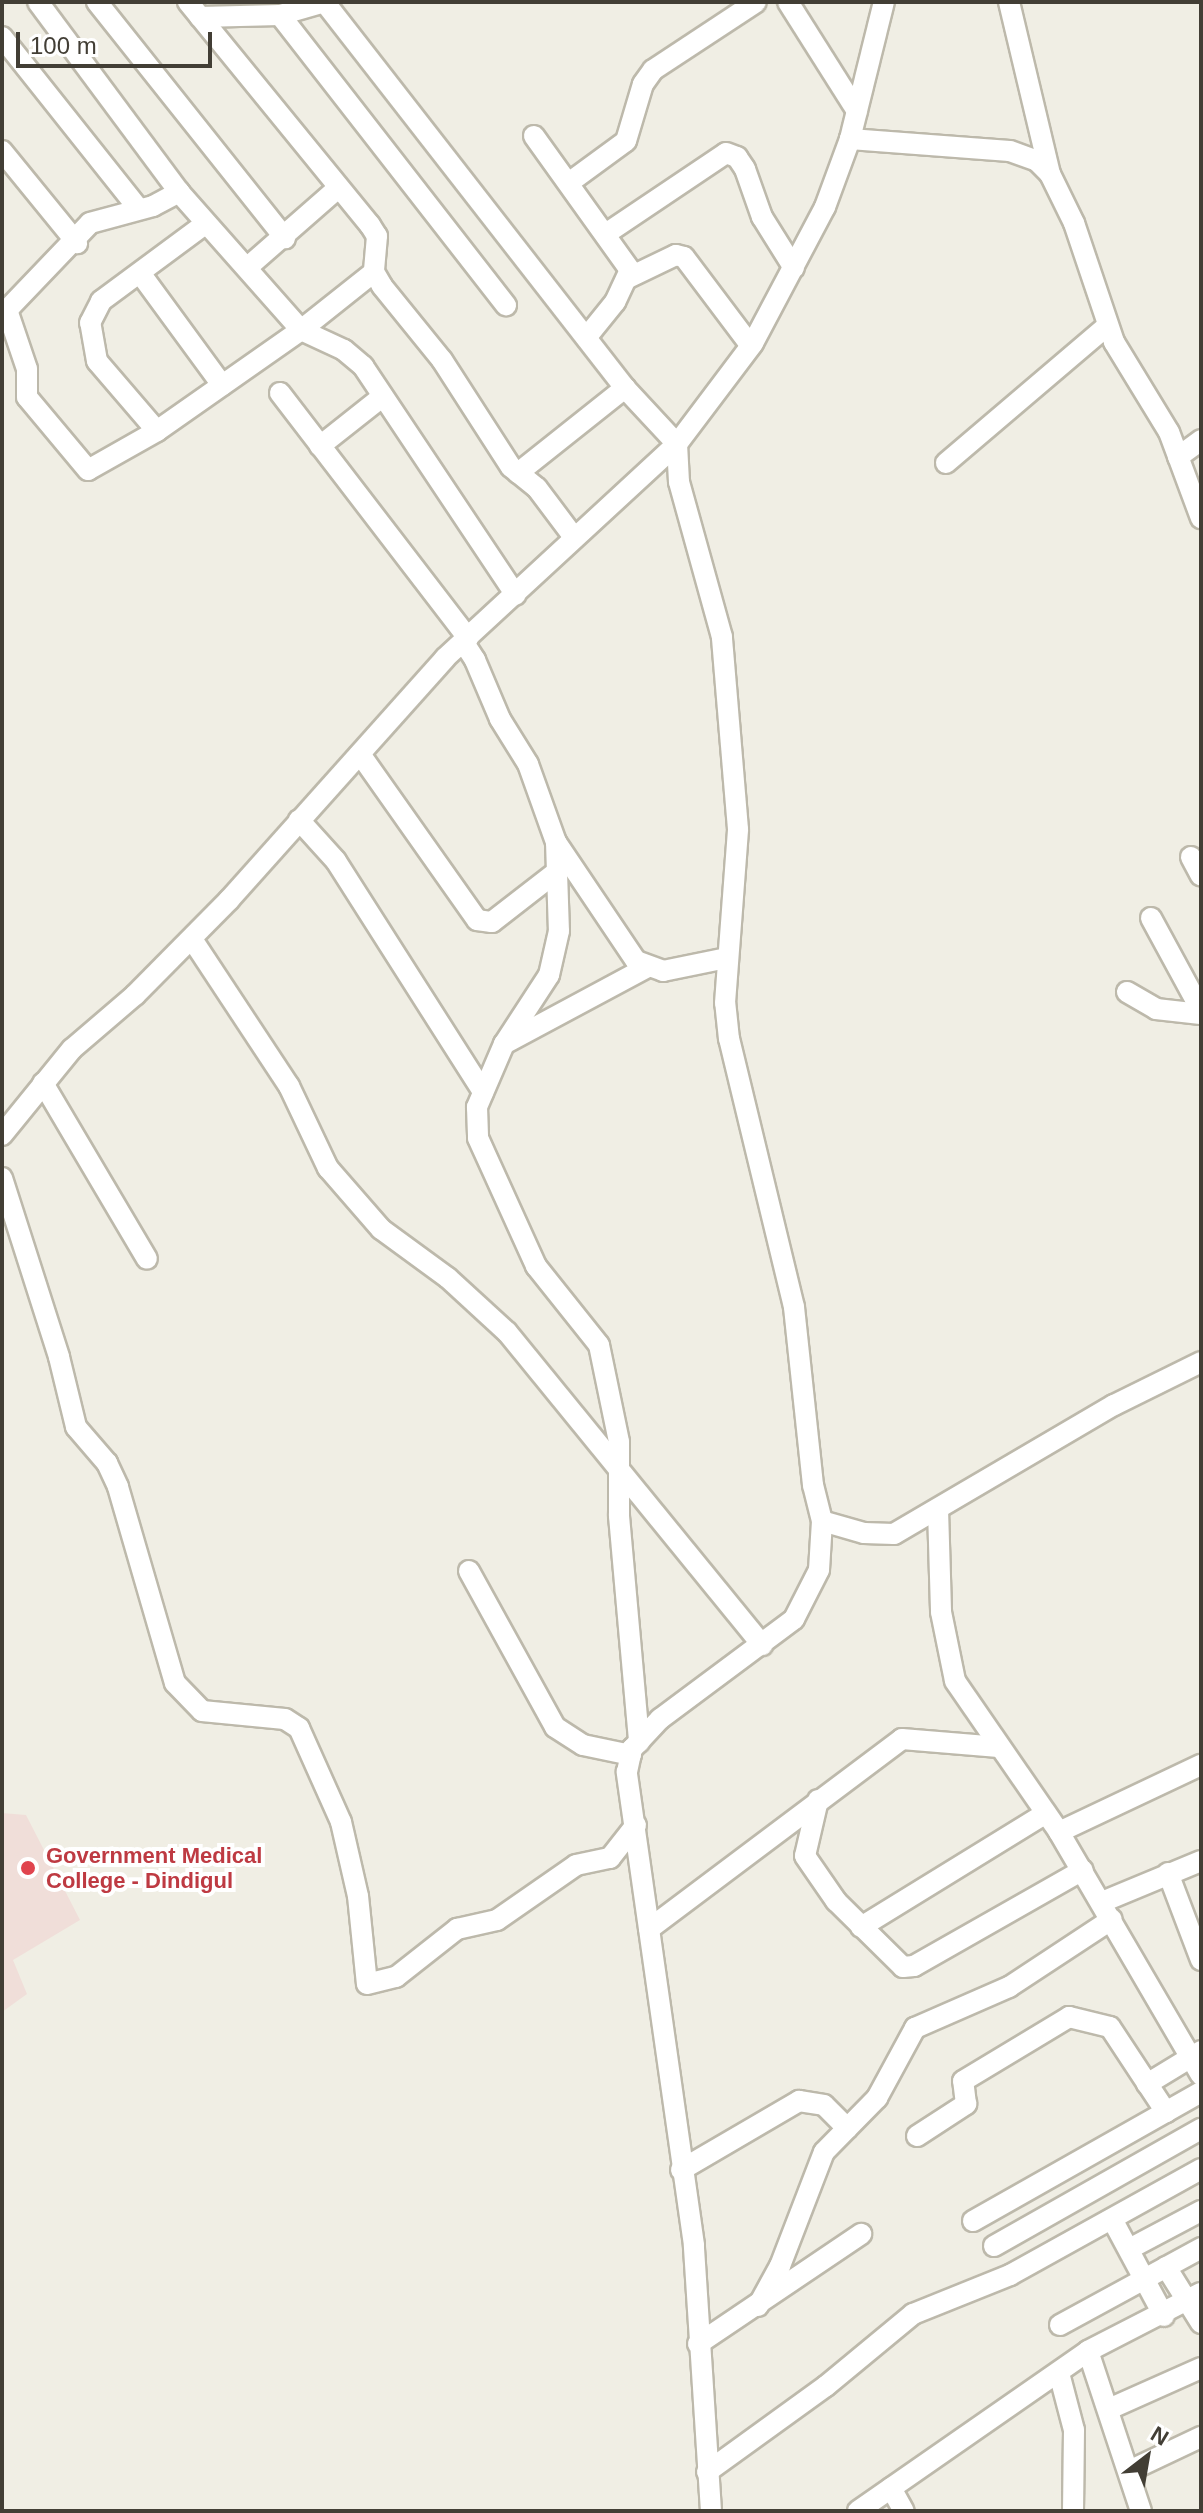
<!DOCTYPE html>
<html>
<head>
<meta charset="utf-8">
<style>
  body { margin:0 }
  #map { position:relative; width:1203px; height:2513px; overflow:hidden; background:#f0eee4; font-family:Helvetica,sans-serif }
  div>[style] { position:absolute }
  .medical>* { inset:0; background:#f0ded9 }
  .roads { filter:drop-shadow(2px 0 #bdb9ab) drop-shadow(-2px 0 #bdb9ab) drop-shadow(0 2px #bdb9ab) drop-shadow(0 -2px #bdb9ab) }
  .minor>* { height:20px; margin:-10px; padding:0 10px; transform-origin:10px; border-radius:10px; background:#fff }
  .dots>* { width:22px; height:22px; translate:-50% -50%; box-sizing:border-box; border:4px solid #fff; border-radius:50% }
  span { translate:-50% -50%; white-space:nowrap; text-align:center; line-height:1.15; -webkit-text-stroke:8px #fff; paint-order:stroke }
  .health-label { font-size:22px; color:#be3a42; font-weight:700 }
  .left { translate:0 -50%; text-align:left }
  .frame { position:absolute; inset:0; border:4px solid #423e35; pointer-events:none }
  .north { position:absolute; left:1107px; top:2417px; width:80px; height:80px; -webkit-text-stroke:6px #fff; paint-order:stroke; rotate:31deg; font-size:22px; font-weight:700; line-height:32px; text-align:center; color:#423e35 }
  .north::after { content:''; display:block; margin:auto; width:28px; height:36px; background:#423e35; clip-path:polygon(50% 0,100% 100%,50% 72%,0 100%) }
  .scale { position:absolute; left:16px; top:32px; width:196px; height:36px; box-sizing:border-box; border:4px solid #423e35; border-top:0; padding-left:10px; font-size:24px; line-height:28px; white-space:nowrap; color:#423e35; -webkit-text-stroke:6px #fff; paint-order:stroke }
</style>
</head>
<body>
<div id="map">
  <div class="medical">
    <div style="clip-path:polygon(2px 1813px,26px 1815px,80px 1920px,13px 1960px,27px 1994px,2px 2012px)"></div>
  </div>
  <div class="roads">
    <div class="minor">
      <div style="left:38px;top:2px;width:237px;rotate:53.4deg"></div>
      <div style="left:179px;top:192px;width:184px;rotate:48.5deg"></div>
      <div style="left:301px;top:330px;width:176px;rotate:145deg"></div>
      <div style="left:157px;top:431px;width:79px;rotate:150.5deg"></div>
      <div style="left:88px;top:470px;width:95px;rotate:-129.9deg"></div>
      <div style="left:27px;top:397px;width:28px;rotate:-90deg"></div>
      <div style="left:27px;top:369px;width:62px;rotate:-108.7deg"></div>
      <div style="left:7px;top:310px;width:120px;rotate:-46.3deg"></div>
      <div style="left:90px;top:223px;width:65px;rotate:-15.1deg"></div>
      <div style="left:153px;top:206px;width:30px;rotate:-28deg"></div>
      <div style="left:97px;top:2px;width:302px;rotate:51.5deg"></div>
      <div style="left:188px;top:2px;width:288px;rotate:50.8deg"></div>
      <div style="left:370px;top:225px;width:13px;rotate:58deg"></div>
      <div style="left:377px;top:236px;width:36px;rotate:95deg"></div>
      <div style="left:374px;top:272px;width:16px;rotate:60deg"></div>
      <div style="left:382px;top:286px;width:95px;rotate:51deg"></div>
      <div style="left:442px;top:360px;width:127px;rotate:57.2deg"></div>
      <div style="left:511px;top:467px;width:33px;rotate:39deg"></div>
      <div style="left:537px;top:488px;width:60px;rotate:53.1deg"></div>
      <div style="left:788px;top:2px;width:129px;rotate:57.7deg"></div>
      <div style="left:1009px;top:2px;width:177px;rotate:76.6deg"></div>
      <div style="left:280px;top:15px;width:368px;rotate:52.1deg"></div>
      <div style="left:200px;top:17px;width:80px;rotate:-1.4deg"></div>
      <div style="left:280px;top:15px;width:47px;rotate:-16.1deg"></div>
      <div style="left:2px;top:37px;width:220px;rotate:51.5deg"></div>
      <div style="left:534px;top:136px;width:165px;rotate:54.4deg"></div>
      <div style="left:630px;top:270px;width:35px;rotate:115deg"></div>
      <div style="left:615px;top:302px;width:46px;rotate:128.9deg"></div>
      <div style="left:850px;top:139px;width:160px;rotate:4.3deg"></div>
      <div style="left:1010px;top:151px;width:29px;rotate:20deg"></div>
      <div style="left:1037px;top:161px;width:18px;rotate:45deg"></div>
      <div style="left:1050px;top:174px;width:55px;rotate:63.9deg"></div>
      <div style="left:1074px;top:223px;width:126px;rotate:71.4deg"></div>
      <div style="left:1114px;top:342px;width:105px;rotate:58.6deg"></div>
      <div style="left:1169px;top:432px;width:92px;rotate:69.6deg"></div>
      <div style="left:2px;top:151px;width:119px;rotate:50.8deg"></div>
      <div style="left:570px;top:182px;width:69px;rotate:-36.2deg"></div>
      <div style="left:626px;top:141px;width:59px;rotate:-73.4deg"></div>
      <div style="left:643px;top:84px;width:17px;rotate:-54deg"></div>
      <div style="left:653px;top:70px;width:123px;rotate:-33.4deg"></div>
      <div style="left:607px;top:233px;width:143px;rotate:-33.9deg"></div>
      <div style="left:726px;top:153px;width:12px;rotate:20deg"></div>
      <div style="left:737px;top:157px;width:14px;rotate:56deg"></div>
      <div style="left:745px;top:169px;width:51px;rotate:70.5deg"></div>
      <div style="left:762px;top:217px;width:60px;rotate:57.9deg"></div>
      <div style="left:249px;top:266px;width:118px;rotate:-41.2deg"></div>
      <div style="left:374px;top:272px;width:93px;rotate:141.5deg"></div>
      <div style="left:301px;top:330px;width:47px;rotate:24.9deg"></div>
      <div style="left:344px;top:350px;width:25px;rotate:40deg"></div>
      <div style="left:363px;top:366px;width:275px;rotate:56.3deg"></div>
      <div style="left:140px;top:273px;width:139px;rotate:53.8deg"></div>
      <div style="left:628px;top:278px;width:53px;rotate:-25.6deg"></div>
      <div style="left:676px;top:255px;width:8px;rotate:14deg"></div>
      <div style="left:684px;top:257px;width:111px;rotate:53deg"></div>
      <div style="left:280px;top:393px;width:309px;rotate:52.5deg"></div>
      <div style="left:157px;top:431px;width:92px;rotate:-130.6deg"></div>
      <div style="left:97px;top:361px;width:39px;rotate:-100deg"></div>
      <div style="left:90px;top:323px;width:25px;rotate:-63deg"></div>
      <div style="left:101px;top:301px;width:129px;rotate:-36.5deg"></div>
      <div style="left:320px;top:446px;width:80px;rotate:-38.4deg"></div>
      <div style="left:1178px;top:457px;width:29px;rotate:-36deg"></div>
      <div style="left:946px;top:463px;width:211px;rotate:-40.4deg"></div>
      <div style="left:518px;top:473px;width:137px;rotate:-38.5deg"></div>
      <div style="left:458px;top:647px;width:8px;rotate:-7deg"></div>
      <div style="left:466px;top:646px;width:17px;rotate:57deg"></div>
      <div style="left:475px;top:660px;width:64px;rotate:67deg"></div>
      <div style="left:500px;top:719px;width:53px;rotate:58.1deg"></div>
      <div style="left:528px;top:764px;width:83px;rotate:70.3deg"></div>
      <div style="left:556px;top:842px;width:89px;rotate:88.1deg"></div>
      <div style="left:559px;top:931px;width:45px;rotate:102.8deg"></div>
      <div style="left:549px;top:975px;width:82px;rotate:123.1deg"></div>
      <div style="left:504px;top:1044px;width:69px;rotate:113.2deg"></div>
      <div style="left:477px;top:1107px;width:31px;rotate:88deg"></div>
      <div style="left:478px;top:1138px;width:141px;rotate:65.6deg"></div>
      <div style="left:536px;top:1266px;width:101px;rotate:51.4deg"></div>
      <div style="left:599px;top:1345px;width:99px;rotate:78.3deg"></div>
      <div style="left:619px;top:1442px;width:74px;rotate:90deg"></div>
      <div style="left:619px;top:1516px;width:227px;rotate:84.9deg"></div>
      <div style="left:360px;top:754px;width:203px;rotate:54.8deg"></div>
      <div style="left:477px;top:920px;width:15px;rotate:8deg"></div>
      <div style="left:492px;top:922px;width:85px;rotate:-37.8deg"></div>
      <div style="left:299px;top:820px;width:55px;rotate:47.9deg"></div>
      <div style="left:336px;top:861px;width:274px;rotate:57.5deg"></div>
      <div style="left:556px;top:842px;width:143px;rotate:56.1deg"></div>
      <div style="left:636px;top:961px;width:29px;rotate:20deg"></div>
      <div style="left:663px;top:971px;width:65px;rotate:-11.5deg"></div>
      <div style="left:1191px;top:857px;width:21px;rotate:62deg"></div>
      <div style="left:1151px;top:918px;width:105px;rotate:61.5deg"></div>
      <div style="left:192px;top:939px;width:176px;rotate:56.6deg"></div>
      <div style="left:289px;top:1086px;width:91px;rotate:64.6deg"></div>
      <div style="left:328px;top:1168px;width:81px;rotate:49deg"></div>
      <div style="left:381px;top:1229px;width:83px;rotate:36.2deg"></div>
      <div style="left:448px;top:1278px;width:80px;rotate:42.5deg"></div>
      <div style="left:507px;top:1332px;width:404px;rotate:50.8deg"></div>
      <div style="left:1127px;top:992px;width:34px;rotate:30deg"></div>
      <div style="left:1156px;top:1009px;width:45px;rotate:6.3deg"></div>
      <div style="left:504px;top:1044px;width:161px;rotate:-28.2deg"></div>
      <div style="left:43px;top:1083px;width:204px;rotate:59.4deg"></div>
      <div style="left:2px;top:1135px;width:111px;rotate:-50.9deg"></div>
      <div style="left:72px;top:1049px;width:83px;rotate:-40.6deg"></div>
      <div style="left:135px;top:995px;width:134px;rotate:-45.3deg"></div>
      <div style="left:229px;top:900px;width:324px;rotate:-48.2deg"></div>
      <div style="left:445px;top:658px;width:316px;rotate:-42.7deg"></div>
      <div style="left:677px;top:444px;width:76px;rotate:-132.9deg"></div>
      <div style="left:625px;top:388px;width:489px;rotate:-127.9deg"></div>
      <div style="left:2px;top:1178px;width:188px;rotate:72.3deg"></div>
      <div style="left:59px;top:1357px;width:72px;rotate:76.3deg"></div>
      <div style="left:76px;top:1427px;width:48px;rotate:49.3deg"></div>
      <div style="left:107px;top:1463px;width:26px;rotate:65deg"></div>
      <div style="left:118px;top:1487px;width:204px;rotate:73.8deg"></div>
      <div style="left:175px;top:1683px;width:39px;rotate:46deg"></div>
      <div style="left:202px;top:1711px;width:83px;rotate:5.5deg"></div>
      <div style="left:285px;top:1719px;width:17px;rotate:33deg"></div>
      <div style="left:299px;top:1728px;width:103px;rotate:65.9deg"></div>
      <div style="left:341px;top:1822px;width:76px;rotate:77.1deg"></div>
      <div style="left:358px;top:1896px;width:88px;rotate:84.2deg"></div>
      <div style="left:367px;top:1984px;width:30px;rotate:-14deg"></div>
      <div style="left:396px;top:1977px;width:78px;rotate:-38.2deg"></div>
      <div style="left:457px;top:1929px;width:41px;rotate:-12.7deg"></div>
      <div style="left:497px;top:1920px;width:96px;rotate:-34.8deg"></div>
      <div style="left:576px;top:1865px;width:35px;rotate:-12deg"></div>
      <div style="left:610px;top:1858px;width:42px;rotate:-51.8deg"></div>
      <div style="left:938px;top:1509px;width:103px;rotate:88.3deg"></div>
      <div style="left:941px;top:1612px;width:70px;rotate:78.5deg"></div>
      <div style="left:955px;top:1681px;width:183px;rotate:55.4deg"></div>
      <div style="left:1059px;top:1832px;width:281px;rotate:59.7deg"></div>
      <div style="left:822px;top:1521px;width:44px;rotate:15.9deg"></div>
      <div style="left:864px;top:1533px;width:30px;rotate:2deg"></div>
      <div style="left:894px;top:1534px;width:255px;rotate:-30.4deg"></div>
      <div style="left:1114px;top:1405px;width:97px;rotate:-26.3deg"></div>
      <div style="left:469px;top:1571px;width:178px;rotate:61.1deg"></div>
      <div style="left:555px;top:1727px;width:33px;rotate:33deg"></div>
      <div style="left:583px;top:1745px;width:49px;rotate:11.8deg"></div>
      <div style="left:818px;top:1800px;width:57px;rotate:103.1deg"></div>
      <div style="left:805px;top:1856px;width:55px;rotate:55.4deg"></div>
      <div style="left:836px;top:1901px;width:94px;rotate:44.6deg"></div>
      <div style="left:903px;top:1967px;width:11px;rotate:-5deg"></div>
      <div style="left:914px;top:1966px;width:194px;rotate:-29.6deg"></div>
      <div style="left:1059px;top:1832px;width:157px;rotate:-25.3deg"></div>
      <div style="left:1168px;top:1873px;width:93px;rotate:69.2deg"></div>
      <div style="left:1102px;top:1902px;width:107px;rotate:-22.5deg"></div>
      <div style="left:861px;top:1927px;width:217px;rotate:-31.6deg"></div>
      <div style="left:649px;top:1929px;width:316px;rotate:-36.9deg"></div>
      <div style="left:902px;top:1739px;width:97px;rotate:4.7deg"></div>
      <div style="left:1147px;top:2084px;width:63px;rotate:-31.4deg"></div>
      <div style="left:917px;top:2136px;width:59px;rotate:-33.1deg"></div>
      <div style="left:966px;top:2104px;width:23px;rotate:-97deg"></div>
      <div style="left:963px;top:2081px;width:124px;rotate:-31.1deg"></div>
      <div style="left:1069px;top:2017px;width:42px;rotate:13.7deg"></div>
      <div style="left:1110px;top:2027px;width:102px;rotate:56.6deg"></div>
      <div style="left:681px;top:2170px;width:137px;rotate:-30.3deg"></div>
      <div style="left:799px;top:2101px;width:25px;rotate:9deg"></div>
      <div style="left:824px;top:2105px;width:33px;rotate:45deg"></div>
      <div style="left:1112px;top:2219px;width:110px;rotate:61.8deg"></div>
      <div style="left:973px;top:2221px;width:262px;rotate:-29.5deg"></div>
      <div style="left:994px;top:2246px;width:238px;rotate:-29.5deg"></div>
      <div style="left:1131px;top:2248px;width:79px;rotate:-27.9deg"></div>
      <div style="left:1166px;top:2267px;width:66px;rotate:58deg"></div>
      <div style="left:758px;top:2306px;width:46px;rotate:-61.2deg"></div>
      <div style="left:780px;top:2266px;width:122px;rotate:-68.9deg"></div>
      <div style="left:824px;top:2152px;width:76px;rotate:-45.5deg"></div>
      <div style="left:877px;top:2098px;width:80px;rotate:-61.5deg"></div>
      <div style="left:915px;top:2028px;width:103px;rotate:-23.6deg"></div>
      <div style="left:1009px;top:1987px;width:123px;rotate:-33.4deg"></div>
      <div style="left:1060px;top:2325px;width:161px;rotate:-28.6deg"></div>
      <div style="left:698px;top:2344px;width:197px;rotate:-34deg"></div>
      <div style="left:1088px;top:2351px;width:169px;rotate:71.7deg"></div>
      <div style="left:1059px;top:2373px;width:59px;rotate:75.3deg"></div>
      <div style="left:1074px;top:2430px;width:81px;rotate:90.7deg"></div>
      <div style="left:1109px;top:2409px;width:101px;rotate:-24deg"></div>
      <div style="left:1129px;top:2471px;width:80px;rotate:-25.3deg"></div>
      <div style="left:707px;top:2472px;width:147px;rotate:-35.9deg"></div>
      <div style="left:826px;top:2386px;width:113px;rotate:-39.6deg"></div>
      <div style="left:913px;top:2314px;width:105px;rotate:-21.9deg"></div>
      <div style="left:1010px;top:2275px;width:218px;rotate:-29deg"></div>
      <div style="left:891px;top:2488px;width:26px;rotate:61deg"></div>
      <div style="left:711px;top:2511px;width:267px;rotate:-93.7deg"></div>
      <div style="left:694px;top:2245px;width:478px;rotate:-98.1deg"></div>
      <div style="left:627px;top:1772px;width:24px;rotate:-78deg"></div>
      <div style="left:632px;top:1749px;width:41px;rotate:-47deg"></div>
      <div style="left:660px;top:1719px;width:167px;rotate:-36.7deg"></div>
      <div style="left:794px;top:1619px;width:55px;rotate:-63deg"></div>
      <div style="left:819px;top:1570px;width:49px;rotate:-86.5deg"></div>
      <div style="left:822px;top:1521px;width:37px;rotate:-104deg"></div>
      <div style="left:813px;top:1485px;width:179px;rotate:-96.1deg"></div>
      <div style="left:794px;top:1307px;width:276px;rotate:-103.6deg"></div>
      <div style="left:729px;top:1039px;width:36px;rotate:-96deg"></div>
      <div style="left:725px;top:1003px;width:174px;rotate:-85.7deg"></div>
      <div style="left:738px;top:829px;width:193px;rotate:-94.8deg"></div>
      <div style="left:722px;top:637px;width:161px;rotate:-105.5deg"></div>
      <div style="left:679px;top:482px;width:38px;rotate:-93deg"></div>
      <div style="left:677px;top:444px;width:126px;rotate:-53deg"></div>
      <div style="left:753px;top:343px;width:154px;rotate:-62.1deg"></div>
      <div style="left:825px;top:207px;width:72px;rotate:-69.8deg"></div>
      <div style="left:850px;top:139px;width:141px;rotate:-76.1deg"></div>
      <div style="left:858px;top:2511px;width:280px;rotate:-34.8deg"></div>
      <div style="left:1088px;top:2351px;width:127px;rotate:-27.2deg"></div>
    </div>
  </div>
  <div class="dots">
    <div style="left:28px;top:1868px;background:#e0444e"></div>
  </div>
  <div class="health-label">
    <span class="left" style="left:46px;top:1868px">Government Medical<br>College - Dindigul</span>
  </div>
  <div class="frame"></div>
  <div class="north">N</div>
  <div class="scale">100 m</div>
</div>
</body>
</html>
